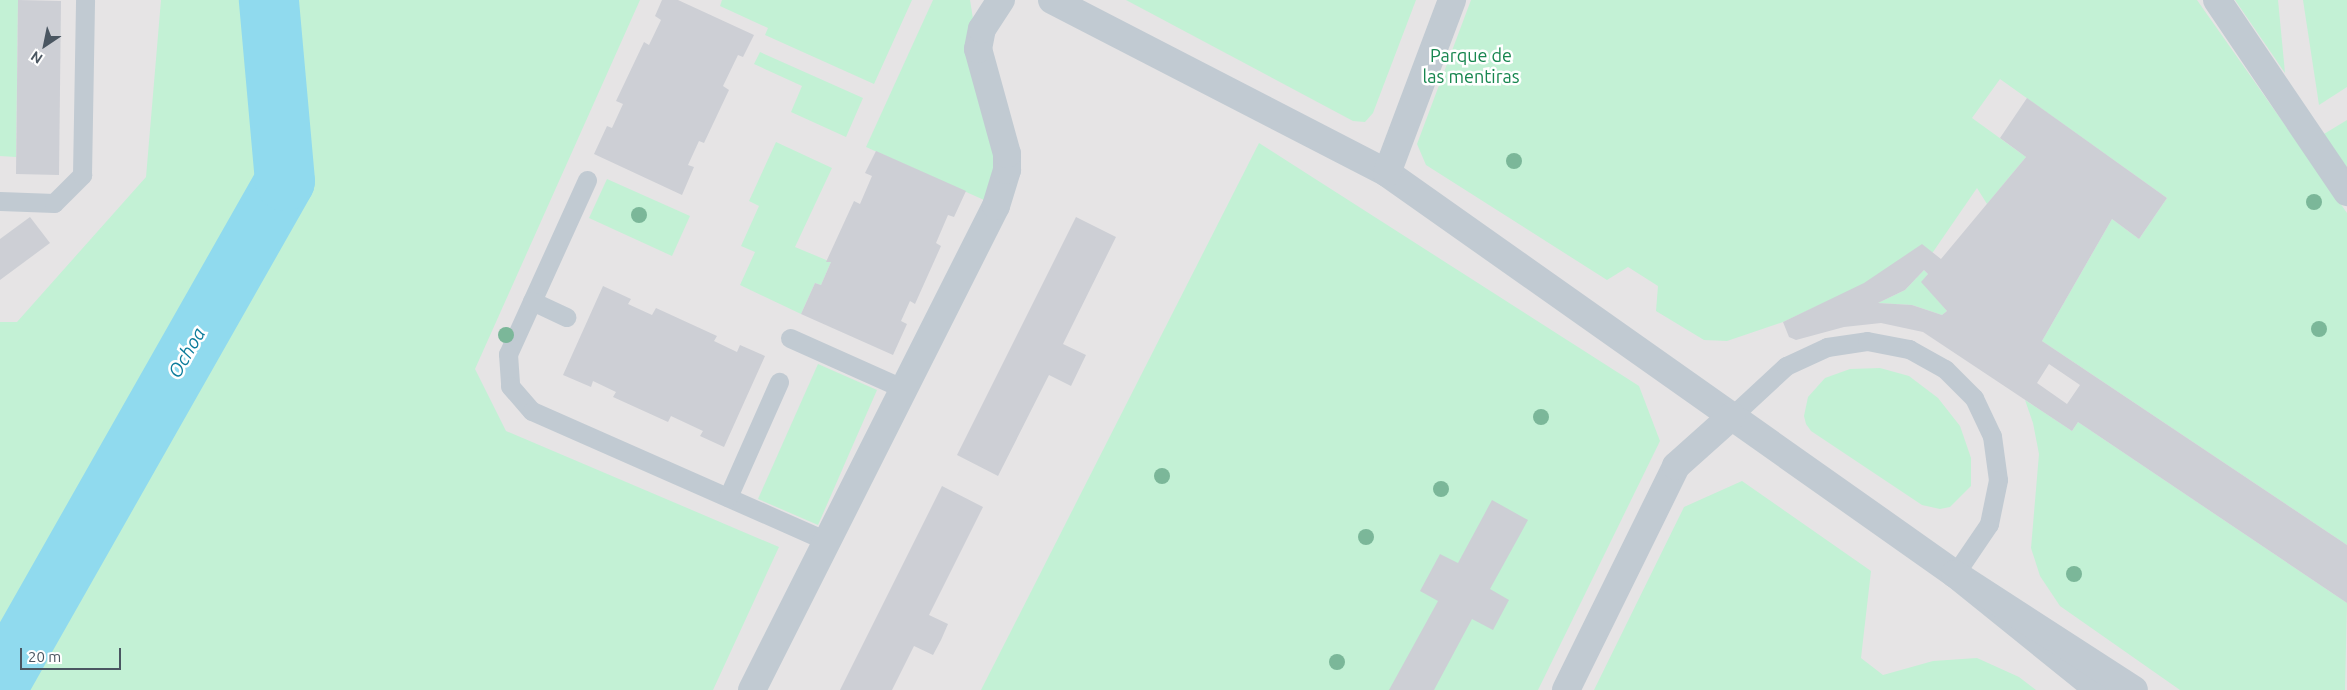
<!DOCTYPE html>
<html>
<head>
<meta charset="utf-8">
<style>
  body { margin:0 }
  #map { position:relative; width:2347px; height:690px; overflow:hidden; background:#f5f3f3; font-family:Ubuntu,sans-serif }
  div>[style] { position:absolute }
  .education>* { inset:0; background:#e6e4e5 }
  .green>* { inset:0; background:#c3f1d5 }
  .river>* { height:60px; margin:-30px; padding:0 30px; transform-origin:30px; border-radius:30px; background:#90daee }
  .building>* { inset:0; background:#cdcfd5 }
  .service>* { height:19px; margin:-9.5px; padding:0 9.5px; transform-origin:9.5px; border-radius:9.5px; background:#c1cad2 }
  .pedestrian>* { height:28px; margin:-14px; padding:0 14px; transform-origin:14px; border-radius:14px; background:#c1cad2 }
  .minor>* { height:28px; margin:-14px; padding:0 14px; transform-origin:14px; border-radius:14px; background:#c1cad2 }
  .trees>* { width:16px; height:16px; margin:-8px; border-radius:50%; background:#7bb799 }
  span { translate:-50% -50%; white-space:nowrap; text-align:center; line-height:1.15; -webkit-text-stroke:5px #fff; paint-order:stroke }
  .park-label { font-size:18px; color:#17864f }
  .water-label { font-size:19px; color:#0c7c9b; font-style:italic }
  .north { position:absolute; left:20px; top:20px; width:50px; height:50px; -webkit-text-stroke:4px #fff; paint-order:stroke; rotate:214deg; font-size:14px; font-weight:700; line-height:20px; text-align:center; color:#4a5661 }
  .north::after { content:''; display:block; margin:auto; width:18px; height:22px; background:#4a5661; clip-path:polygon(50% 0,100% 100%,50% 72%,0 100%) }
  .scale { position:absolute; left:20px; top:648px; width:101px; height:22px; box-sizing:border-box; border:2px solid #4a5661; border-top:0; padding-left:6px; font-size:15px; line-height:18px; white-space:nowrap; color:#4a5661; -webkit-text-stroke:4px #fff; paint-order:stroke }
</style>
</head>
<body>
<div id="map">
  <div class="education">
    <div style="clip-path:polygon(0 0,2347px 0,2347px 690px,0 690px)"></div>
  </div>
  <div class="green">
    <div style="clip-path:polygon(0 0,18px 0,16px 157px,0 156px)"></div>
    <div style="clip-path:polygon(161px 0,640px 0,475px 369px,506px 431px,779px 547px,713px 690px,0 690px,0 322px,17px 322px,146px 177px)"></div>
    <div style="clip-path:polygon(722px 0,912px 0,874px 84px,765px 35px,768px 28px,720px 6px)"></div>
    <div style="clip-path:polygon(933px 0,970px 0,997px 169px,984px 200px,866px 147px)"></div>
    <div style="clip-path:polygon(1126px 0,1416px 0,1373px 113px,1365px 122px,1353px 121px)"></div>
    <div style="clip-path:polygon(1471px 0,2197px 0,2347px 213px,2347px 545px,2042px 341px,2112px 219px,2139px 239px,2167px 198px,2000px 79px,1972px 118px,2026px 157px,1987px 204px,1977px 188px,1933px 252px,1783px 322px,1727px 341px,1704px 340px,1656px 311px,1658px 286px,1628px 267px,1607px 280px,1426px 165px,1417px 144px)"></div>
    <div style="clip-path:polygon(2235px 0,2278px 0,2285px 73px)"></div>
    <div style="clip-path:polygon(2303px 0,2347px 0,2347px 87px,2319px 105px)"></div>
    <div style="clip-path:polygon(760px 52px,863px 98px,846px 137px,791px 112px,802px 86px,754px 64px)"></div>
    <div style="clip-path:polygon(2347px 120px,2347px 168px,2324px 134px)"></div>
    <div style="clip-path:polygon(776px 142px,832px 168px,795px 247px,831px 262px,821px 285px,815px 283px,801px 314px,740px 285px,755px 252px,741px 246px,759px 206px,749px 201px)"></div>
    <div style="clip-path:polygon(1259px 143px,1639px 386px,1660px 441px,1538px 690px,981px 690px)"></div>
    <div style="clip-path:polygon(607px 179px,690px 216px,672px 256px,589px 218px)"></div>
    <div style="clip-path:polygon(1924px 270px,1928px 274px,1922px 282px,1947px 311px,1942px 315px,1912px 305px,1878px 303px,1905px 290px)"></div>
    <div style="clip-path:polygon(818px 364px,877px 390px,818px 525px,758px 499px)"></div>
    <div style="clip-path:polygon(1880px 368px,1909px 376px,1938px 398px,1960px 426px,1971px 458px,1971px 486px,1950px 507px,1940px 509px,1922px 505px,1811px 431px,1806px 424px,1804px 416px,1808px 397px,1825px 378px,1850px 369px)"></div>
    <div style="clip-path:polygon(2025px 400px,2072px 431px,2078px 422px,2347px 603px,2345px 690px,2180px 690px,2060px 606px,2040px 576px,2031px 548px,2039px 454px,2033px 423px)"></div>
    <div style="clip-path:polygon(1742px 481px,1871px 571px,1861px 658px,1883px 675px,1933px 661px,1977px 658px,2019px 677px,2036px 690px,1594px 690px,1684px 507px)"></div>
  </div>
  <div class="river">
    <div style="left:0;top:683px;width:577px;rotate:-60.42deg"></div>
    <div style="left:285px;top:181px;width:182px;rotate:-95.1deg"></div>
  </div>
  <div class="building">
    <div style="clip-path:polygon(18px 0,61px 1px,59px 175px,16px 174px)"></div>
    <div style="clip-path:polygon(662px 0,678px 0,754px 35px,743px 57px,738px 55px,723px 86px,729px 90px,704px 143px,699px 141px,688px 165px,694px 167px,682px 195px,594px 154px,607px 126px,612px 128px,623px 104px,616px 101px,644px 42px,649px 45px,661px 20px,655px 16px)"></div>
    <div style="clip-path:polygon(evenodd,2027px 98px,2167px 198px,2139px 239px,2112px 219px,2042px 341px,2347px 545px,2347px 603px,2078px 422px,2072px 431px,1923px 332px,1881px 323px,1844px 327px,1796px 340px,1789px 337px,1783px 322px,1864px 283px,1922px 244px,1941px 259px,2026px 157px,2000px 138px,2027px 98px,1924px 270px,1928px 274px,1921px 282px,1947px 311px,1942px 315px,1912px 305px,1878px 303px,1905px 290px,1924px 270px,2027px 98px,2049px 364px,2080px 385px,2067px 404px,2037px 383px,2049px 364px)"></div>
    <div style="clip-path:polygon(876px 151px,966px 191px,954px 217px,948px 215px,936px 243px,941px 246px,915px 304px,910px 301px,901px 321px,907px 324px,893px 355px,801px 314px,815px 283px,821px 285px,831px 262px,826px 262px,854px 201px,860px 204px,872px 176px,865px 173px)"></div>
    <div style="clip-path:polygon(30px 217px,50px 243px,0 280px,0 239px)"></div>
    <div style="clip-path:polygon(1076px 217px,1116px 237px,1063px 344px,1086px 355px,1071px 386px,1049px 375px,998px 476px,957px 455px)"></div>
    <div style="clip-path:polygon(603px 286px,631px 299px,628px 304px,652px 315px,656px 308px,717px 336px,714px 341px,737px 352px,740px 345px,765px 356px,724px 447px,700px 436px,703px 431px,671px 416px,668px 422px,613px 397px,616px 392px,593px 381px,591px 387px,563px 375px)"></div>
    <div style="clip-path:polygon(942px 486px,983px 507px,929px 615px,948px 624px,941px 640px,933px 655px,914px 646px,892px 690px,840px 690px)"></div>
    <div style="clip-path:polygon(1492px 500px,1528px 520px,1490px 589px,1509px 600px,1493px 630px,1472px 619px,1434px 690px,1389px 690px,1438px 601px,1420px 591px,1440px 554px,1458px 563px)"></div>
  </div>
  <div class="service">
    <div style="left:587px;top:180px;width:191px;rotate:114.4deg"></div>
    <div style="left:508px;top:354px;width:32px;rotate:86deg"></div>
    <div style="left:510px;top:386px;width:33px;rotate:49deg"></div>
    <div style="left:532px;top:411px;width:322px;rotate:23.8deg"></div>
    <div style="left:0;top:201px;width:54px;rotate:2.1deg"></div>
    <div style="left:54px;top:203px;width:40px;rotate:-45deg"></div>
    <div style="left:82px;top:175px;width:175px;rotate:-89deg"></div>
    <div style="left:532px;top:301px;width:38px;rotate:25deg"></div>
    <div style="left:790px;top:338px;width:125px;rotate:24.1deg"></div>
    <div style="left:1732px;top:416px;width:74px;rotate:-42.8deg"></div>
    <div style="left:1786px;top:366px;width:45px;rotate:-24.9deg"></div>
    <div style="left:1827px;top:347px;width:40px;rotate:-8.5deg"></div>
    <div style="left:1867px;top:341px;width:43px;rotate:10.8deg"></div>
    <div style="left:1909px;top:349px;width:41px;rotate:29.1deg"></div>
    <div style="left:1945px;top:369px;width:41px;rotate:45deg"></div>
    <div style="left:1974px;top:398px;width:42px;rotate:64.7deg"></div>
    <div style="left:1992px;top:436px;width:44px;rotate:82.2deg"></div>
    <div style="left:1998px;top:480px;width:45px;rotate:101.6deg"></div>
    <div style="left:1989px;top:524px;width:60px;rotate:124.2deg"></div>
    <div style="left:728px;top:497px;width:126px;rotate:-66.1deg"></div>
  </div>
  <div class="pedestrian">
    <div style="left:2217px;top:0;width:232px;rotate:55.9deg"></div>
  </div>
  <div class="minor">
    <div style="left:1052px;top:0;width:377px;rotate:27.3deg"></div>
    <div style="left:1387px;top:173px;width:695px;rotate:35.22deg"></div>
    <div style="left:1387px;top:173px;width:185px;rotate:-69.4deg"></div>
    <div style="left:752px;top:690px;width:542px;rotate:-63.25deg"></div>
    <div style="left:996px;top:206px;width:38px;rotate:-73deg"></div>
    <div style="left:1007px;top:170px;width:16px;rotate:-90deg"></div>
    <div style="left:1007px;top:154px;width:109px;rotate:-105.4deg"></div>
    <div style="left:978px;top:49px;width:20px;rotate:-79deg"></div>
    <div style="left:982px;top:29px;width:35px;rotate:-57deg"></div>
    <div style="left:1566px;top:690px;width:250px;rotate:-63.8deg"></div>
    <div style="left:1676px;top:466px;width:75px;rotate:-41.8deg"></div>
    <div style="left:2099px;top:690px;width:185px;rotate:-141.1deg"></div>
    <div style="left:1955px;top:574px;width:213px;rotate:32.9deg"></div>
  </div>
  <div class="trees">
    <div style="left:1514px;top:161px"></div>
    <div style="left:2314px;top:202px"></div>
    <div style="left:639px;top:215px"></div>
    <div style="left:2319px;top:329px"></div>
    <div style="left:506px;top:335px"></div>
    <div style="left:1541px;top:417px"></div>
    <div style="left:1162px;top:476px"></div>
    <div style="left:1441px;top:489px"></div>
    <div style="left:1366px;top:537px"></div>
    <div style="left:2074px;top:574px"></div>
    <div style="left:1337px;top:662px"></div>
  </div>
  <div class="park-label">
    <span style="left:1471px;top:66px">Parque de<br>las mentiras</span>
  </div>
  <div class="water-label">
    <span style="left:187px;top:353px;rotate:-60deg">Ochoa</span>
  </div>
  <div class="north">N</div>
  <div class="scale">20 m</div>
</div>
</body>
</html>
